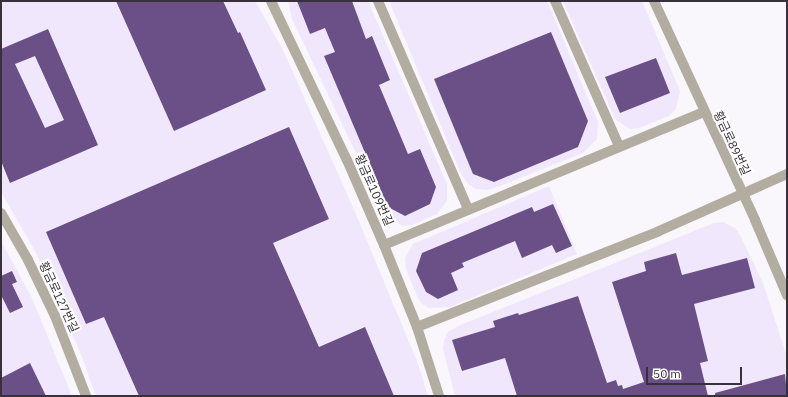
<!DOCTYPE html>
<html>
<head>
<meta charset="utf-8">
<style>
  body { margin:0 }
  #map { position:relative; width:788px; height:397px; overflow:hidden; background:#f9f7fc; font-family:"IBM Plex Sans","Noto Sans KR",sans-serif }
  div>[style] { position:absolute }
  .built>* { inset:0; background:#f0e7fc }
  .building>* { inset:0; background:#6b5087 }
  .minor>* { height:10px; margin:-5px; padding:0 5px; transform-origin:5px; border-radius:5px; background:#b3aca1 }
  span { translate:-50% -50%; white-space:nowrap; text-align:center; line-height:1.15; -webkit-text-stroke:4px #fff; paint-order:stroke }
  .street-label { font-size:12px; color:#36313b }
  .frame { position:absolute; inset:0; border:2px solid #36313b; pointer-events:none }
  .scale { position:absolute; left:646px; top:367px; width:96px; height:18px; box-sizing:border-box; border:2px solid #36313b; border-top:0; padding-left:5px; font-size:12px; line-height:14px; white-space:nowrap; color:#36313b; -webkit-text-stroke:3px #fff; paint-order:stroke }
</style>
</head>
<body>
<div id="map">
  <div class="built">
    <div style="clip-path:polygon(1px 1px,255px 1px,283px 50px,355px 212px,417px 361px,428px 396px,96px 396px,80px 352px,35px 251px,1px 192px)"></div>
    <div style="clip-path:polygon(288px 1px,368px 1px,447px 184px,447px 201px,437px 214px,412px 225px,403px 226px,386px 216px,292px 19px)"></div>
    <div style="clip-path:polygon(389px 1px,547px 1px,598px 122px,597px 139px,583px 153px,500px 186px,488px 190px,476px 189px,469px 185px,461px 174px)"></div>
    <div style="clip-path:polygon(563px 1px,642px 1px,680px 91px,676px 109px,669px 116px,639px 128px,630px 129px,615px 119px)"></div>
    <div style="clip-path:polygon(549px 186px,577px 254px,450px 307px,429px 308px,422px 304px,417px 296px,406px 269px,405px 258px,413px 244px)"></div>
    <div style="clip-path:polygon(723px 222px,735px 228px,740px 235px,763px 283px,787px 357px,787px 396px,455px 396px,443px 349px,444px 340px,448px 332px,458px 326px,714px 223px)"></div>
    <div style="clip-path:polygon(1px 241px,32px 298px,72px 396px,1px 396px)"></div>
  </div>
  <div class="building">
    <div style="clip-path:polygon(116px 1px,223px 1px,238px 33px,240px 32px,266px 90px,174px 131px)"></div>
    <div style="clip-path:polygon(297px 1px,352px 1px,366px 39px,372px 36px,390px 80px,379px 85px,408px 154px,420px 149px,436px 187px,430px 204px,405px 216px,388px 207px,324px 56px,335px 52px,325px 28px,310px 34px)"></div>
    <div style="clip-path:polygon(evenodd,48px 29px,98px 145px,10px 183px,1px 161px,1px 49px,48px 29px,35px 56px,64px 120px,45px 128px,15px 64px,35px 56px)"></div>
    <div style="clip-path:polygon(551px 32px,588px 121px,578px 147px,494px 182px,473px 174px,434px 79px)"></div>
    <div style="clip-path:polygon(656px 58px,670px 93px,620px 113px,605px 77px)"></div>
    <div style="clip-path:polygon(289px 127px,329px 219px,273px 243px,319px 347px,365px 327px,394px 396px,139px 396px,104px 317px,86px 324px,46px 232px)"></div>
    <div style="clip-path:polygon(553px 204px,572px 246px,556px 253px,552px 245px,522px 258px,515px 241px,462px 263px,464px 267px,451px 273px,458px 290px,438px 299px,426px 292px,416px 271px,422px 253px,532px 207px,534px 212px)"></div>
    <div style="clip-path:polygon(676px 253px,682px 275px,747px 258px,755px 288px,694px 304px,708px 361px,700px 363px,708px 396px,517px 396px,505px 358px,462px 371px,452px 340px,495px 327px,493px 321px,518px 313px,519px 315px,578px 296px,607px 383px,616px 380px,618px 386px,622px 385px,623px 389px,644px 382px,612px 282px,646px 271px,644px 262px)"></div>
    <div style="clip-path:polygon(12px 271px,17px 282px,12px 284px,23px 307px,10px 313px,1px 295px,1px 276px)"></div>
    <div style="clip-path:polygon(30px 363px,46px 396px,1px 396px,1px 378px)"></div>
    <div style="clip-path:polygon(785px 374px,787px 396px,715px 396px,715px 393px)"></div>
  </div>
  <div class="minor">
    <div style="left:271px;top:1px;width:176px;rotate:64.5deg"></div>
    <div style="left:347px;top:160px;width:93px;rotate:66.5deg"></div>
    <div style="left:384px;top:245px;width:88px;rotate:68.1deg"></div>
    <div style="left:417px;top:327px;width:72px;rotate:72.3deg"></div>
    <div style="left:378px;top:1px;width:227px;rotate:66.6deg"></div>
    <div style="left:555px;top:1px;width:158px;rotate:66.2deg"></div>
    <div style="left:654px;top:1px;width:241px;rotate:65.2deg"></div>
    <div style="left:755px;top:220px;width:82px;rotate:66.9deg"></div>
    <div style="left:1px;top:213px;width:54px;rotate:60.1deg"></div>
    <div style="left:28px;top:260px;width:62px;rotate:64.3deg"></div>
    <div style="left:55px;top:316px;width:86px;rotate:68.8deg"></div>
    <div style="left:384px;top:245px;width:346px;rotate:-22.6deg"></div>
    <div style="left:417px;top:327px;width:260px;rotate:-21.6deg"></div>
    <div style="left:659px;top:231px;width:140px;rotate:-24deg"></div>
  </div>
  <div class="street-label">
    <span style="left:732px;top:143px;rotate:65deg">황금로89번길</span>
    <span style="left:374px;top:190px;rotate:66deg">황금로109번길</span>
    <span style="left:59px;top:297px;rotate:65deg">황금로127번길</span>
  </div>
  <div class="frame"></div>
  <div class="scale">50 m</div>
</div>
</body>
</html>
